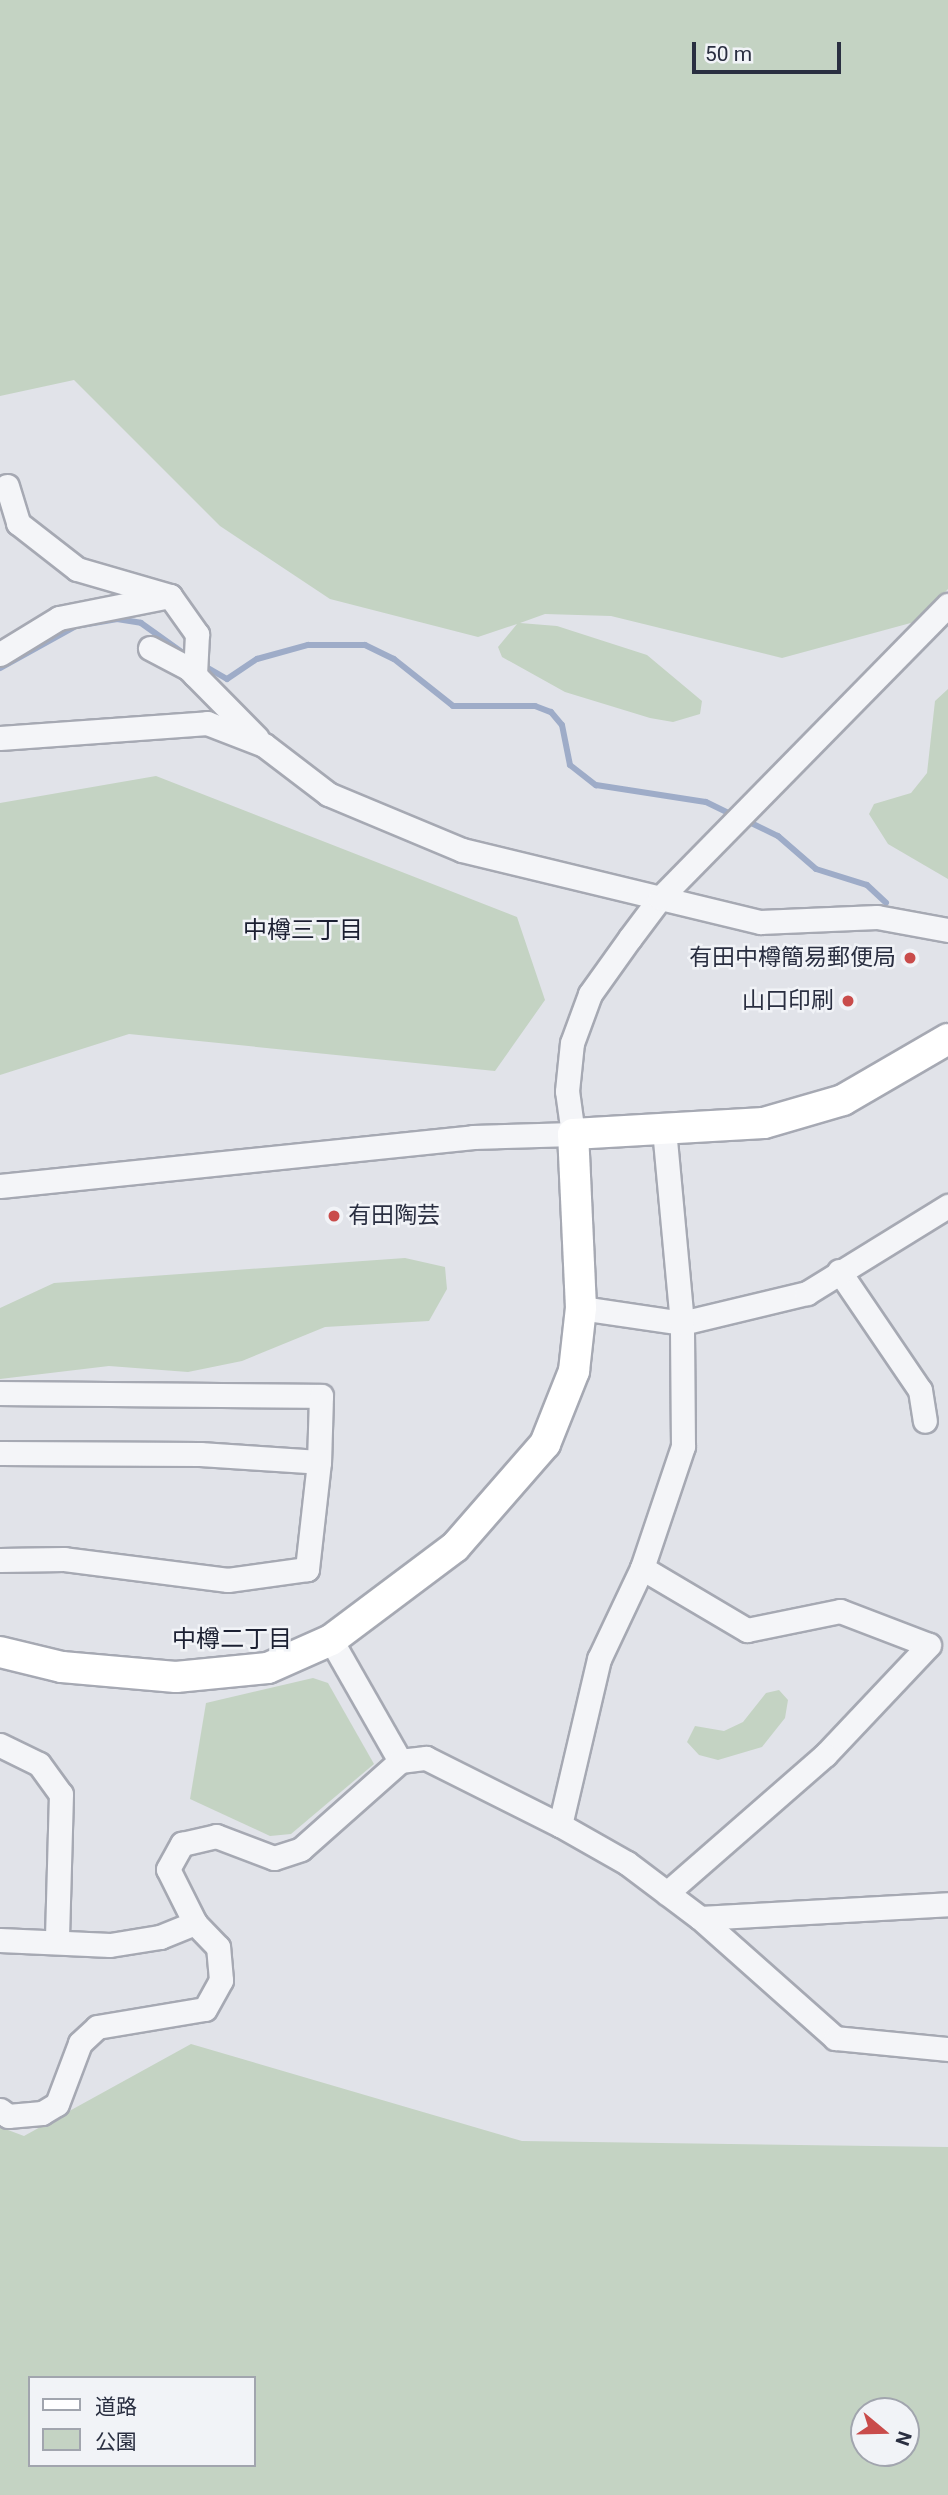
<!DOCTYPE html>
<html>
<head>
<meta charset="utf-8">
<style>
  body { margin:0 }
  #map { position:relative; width:948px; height:2495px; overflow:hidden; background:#e1e3e9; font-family:Roboto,"Noto Sans JP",sans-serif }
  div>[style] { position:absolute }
  .green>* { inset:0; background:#c4d3c3 }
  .stream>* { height:6px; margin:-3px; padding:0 3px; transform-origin:3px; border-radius:3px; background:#9eacc8 }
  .roads { filter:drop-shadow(2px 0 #a6a9b3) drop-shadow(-2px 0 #a6a9b3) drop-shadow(0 2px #a6a9b3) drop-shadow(0 -2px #a6a9b3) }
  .minor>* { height:23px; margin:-11.5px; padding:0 11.5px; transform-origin:11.5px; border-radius:11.5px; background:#f4f5f8 }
  .major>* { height:30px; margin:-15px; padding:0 15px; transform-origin:15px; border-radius:15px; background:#fff }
  .dots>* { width:19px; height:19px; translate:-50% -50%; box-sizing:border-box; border:4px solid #f1f3f7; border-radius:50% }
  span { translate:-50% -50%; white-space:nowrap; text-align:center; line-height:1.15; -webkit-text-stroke:5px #f1f3f7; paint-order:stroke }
  .poi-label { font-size:23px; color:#2a2f41 }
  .right { translate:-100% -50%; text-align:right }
  .left { translate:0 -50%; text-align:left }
  .neighbourhood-label { font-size:24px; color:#1c2032 }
  .legend { position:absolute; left:28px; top:2376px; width:228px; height:91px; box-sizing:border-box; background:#f1f3f7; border:2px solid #a1a5ae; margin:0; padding:9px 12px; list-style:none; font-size:21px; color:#2a2f41 }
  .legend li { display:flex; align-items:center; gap:14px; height:35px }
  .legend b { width:35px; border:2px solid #a1a5ae }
  .north { position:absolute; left:850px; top:2397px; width:70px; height:70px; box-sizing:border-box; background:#f1f3f7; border:2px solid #a1a5ae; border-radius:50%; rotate:109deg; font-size:19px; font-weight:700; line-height:28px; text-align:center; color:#2a2f41 }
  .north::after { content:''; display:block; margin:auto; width:24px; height:32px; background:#c94c4b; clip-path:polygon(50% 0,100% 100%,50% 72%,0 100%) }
  .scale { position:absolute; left:692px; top:42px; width:149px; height:32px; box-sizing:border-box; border:4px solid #2a2f41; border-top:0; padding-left:9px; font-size:21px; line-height:24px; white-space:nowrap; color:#2a2f41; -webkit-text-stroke:5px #f1f3f7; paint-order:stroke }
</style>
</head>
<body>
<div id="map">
  <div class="green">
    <div style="clip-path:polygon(0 0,948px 0,948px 589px,918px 621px,782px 658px,611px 616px,545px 614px,520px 623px,557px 626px,647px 655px,702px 701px,700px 714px,673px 722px,650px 718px,565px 692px,502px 657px,498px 647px,517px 624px,478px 637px,330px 599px,220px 526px,74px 380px,0 396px)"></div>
    <div style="clip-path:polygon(948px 689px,948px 879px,888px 844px,869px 814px,874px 804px,911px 793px,927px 773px,935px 701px)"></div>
    <div style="clip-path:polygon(156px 776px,517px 917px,545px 1000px,495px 1071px,129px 1034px,0 1075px,0 803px)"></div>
    <div style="clip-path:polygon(405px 1258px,445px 1267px,447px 1289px,429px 1321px,325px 1327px,242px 1361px,188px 1372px,109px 1366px,0 1379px,0 1308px,54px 1283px)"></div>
    <div style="clip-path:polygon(313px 1678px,328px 1683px,374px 1764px,291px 1834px,270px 1836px,190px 1799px,206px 1703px)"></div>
    <div style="clip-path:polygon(779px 1690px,788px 1700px,785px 1718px,762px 1747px,718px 1760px,699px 1755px,687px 1742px,695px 1726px,724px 1731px,743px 1722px,766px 1693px)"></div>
    <div style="clip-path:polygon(evenodd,191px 2044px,522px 2141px,948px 2147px,948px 2495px,0 2495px,0 2127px,24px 2136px,191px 2044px,30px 2378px,254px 2378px,254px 2465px,30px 2465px,30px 2378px,191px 2044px,864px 2411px,906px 2411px,906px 2453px,864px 2453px,864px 2411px)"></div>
  </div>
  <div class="stream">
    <div style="left:201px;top:664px;width:30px;rotate:30deg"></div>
    <div style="left:227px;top:679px;width:36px;rotate:-34deg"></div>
    <div style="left:257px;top:659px;width:53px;rotate:-15.4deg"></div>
    <div style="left:308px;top:645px;width:57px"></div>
    <div style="left:365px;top:645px;width:32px;rotate:26deg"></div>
    <div style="left:394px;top:659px;width:75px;rotate:38.5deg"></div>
    <div style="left:453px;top:706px;width:82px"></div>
    <div style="left:535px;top:706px;width:17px;rotate:21deg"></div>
    <div style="left:551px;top:712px;width:17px;rotate:50deg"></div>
    <div style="left:562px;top:725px;width:41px;rotate:78.7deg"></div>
    <div style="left:570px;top:765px;width:33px;rotate:38deg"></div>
    <div style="left:596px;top:785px;width:111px;rotate:8.8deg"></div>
    <div style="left:706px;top:802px;width:30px;rotate:26deg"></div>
    <div style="left:0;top:668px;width:87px;rotate:-28.9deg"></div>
    <div style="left:76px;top:626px;width:42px;rotate:-9.7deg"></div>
    <div style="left:117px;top:619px;width:24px;rotate:9deg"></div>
    <div style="left:141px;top:623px;width:52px;rotate:35.5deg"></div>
    <div style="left:743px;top:819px;width:39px;rotate:26deg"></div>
    <div style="left:778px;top:836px;width:50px;rotate:41deg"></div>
    <div style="left:816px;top:869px;width:53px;rotate:17.4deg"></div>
    <div style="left:867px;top:885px;width:26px;rotate:43deg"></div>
  </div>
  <div class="roads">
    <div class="minor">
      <div style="left:7px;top:486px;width:39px;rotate:73deg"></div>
      <div style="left:18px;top:523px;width:75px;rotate:37.9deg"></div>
      <div style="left:77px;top:569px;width:97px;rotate:16.2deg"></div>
      <div style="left:170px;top:596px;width:47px;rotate:54.6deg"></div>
      <div style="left:197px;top:634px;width:41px;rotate:92.8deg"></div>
      <div style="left:150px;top:648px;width:43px;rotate:27.8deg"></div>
      <div style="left:188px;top:668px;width:98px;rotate:45.4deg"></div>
      <div style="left:0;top:654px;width:69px;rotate:-31.4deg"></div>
      <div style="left:59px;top:618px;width:113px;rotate:-11.2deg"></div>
      <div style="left:0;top:738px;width:208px;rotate:-4.1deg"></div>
      <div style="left:207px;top:723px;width:61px;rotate:21.1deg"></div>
      <div style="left:264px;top:745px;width:81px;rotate:37.4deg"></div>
      <div style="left:328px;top:794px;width:145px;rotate:22.7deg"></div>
      <div style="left:462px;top:850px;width:307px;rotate:13.6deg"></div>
      <div style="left:760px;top:922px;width:117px;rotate:-2.4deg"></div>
      <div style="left:877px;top:917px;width:72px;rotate:10.4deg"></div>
      <div style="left:0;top:1186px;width:476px;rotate:-5.9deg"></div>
      <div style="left:473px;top:1137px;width:100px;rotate:-1.7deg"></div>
      <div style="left:573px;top:1134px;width:43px;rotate:-97.9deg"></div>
      <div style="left:567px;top:1091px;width:48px;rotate:-84.1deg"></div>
      <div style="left:572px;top:1043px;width:52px;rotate:-69.8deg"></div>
      <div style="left:590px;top:994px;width:69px;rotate:-54.5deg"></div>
      <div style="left:630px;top:938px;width:50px;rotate:-53.1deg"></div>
      <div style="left:660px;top:898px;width:411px;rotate:-45.5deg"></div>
      <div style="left:839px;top:1271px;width:144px;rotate:55.8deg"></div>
      <div style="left:920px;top:1390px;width:31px;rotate:81deg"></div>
      <div style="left:581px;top:1308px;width:102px;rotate:8.4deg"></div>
      <div style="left:682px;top:1323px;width:129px;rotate:-13.5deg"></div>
      <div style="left:807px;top:1293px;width:166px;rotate:-31.7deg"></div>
      <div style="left:0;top:1393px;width:321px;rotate:0.5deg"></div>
      <div style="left:321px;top:1396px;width:66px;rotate:91.7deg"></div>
      <div style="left:0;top:1453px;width:200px;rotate:0.3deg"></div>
      <div style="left:200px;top:1454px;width:119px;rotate:3.8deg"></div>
      <div style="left:319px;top:1462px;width:108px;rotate:96.4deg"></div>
      <div style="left:307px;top:1569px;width:80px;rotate:172.1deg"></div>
      <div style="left:228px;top:1580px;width:165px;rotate:-172.7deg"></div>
      <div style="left:64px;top:1559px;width:64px;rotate:179.1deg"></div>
      <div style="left:642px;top:1568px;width:122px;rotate:30.6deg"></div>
      <div style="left:747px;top:1630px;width:95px;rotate:-11.5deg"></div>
      <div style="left:840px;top:1611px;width:95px;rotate:20.9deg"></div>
      <div style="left:929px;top:1645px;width:151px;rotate:133.4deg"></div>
      <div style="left:825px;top:1755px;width:210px;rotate:138.9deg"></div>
      <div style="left:331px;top:1640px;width:139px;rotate:60.3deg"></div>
      <div style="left:0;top:1745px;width:43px;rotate:26deg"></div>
      <div style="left:39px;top:1764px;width:37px;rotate:54deg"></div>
      <div style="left:61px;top:1794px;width:146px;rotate:91.6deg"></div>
      <div style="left:560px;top:1825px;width:77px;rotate:29.6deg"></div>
      <div style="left:627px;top:1863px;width:91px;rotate:37deg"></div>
      <div style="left:700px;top:1918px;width:181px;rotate:41.6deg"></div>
      <div style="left:835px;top:2038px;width:114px;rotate:5.6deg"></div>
      <div style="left:700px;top:1918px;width:248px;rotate:-3.2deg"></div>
      <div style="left:0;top:1940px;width:110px;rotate:2.6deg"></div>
      <div style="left:110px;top:1945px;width:51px;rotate:-9.1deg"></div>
      <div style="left:160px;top:1937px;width:38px;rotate:-22deg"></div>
      <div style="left:0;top:2110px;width:10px;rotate:37deg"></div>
      <div style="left:8px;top:2116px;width:34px;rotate:-5deg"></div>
      <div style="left:42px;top:2113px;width:17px;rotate:-31deg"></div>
      <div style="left:57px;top:2104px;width:65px;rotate:-69.3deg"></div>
      <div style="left:80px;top:2043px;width:23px;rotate:-43deg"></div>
      <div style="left:97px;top:2027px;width:109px;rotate:-9.5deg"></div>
      <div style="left:205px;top:2009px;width:33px;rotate:-61deg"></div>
      <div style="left:221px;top:1980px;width:33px;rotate:-95deg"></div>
      <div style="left:218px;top:1947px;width:33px;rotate:-134deg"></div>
      <div style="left:195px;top:1923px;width:60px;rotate:-116.6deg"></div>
      <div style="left:168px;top:1869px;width:29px;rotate:-61deg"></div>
      <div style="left:182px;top:1844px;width:35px;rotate:-13deg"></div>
      <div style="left:216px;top:1836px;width:62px;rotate:20.8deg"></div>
      <div style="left:274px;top:1858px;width:28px;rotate:-18deg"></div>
      <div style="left:301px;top:1849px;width:132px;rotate:-41.6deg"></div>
      <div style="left:400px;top:1761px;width:26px;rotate:-7deg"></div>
      <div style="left:426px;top:1758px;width:150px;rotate:26.6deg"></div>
      <div style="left:560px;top:1825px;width:171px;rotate:-76.8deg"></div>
      <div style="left:599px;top:1659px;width:101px;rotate:-64.7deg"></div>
      <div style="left:642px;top:1568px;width:129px;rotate:-71.4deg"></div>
      <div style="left:683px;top:1446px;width:123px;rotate:-90.5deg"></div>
      <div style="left:682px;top:1323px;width:196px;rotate:-95.3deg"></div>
    </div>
    <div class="major">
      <div style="left:0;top:1652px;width:64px;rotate:13.6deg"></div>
      <div style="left:62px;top:1667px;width:114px;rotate:5deg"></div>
      <div style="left:176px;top:1677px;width:92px;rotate:-5.6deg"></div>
      <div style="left:268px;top:1668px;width:69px;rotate:-24deg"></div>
      <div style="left:331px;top:1640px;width:155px;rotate:-36.9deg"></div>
      <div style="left:455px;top:1547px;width:137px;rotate:-48.9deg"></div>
      <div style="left:545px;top:1444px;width:79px;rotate:-68.3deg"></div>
      <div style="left:574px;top:1371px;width:63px;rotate:-83.7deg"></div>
      <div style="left:581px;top:1308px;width:174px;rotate:-92.6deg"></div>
      <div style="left:573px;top:1134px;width:191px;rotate:-3.3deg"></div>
      <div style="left:764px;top:1123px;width:82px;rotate:-16.2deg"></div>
      <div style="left:843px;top:1100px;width:121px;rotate:-30.2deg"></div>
    </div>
  </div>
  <div class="dots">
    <div style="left:910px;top:958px;background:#c94c4b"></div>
    <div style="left:848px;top:1001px;background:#c94c4b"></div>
    <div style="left:334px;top:1216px;background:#c94c4b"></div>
  </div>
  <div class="poi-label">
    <span class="right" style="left:896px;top:958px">有田中樽簡易郵便局</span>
    <span class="right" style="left:834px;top:1001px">山口印刷</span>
    <span class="left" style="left:348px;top:1216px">有田陶芸</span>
  </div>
  <div class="neighbourhood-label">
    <span style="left:303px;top:931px">中樽三丁目</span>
    <span style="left:232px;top:1640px">中樽二丁目</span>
  </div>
  <ul class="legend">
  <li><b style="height:9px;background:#fff"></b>道路</li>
  <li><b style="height:19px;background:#c4d3c3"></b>公園</li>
  </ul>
  <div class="north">N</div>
  <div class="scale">50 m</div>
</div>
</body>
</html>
